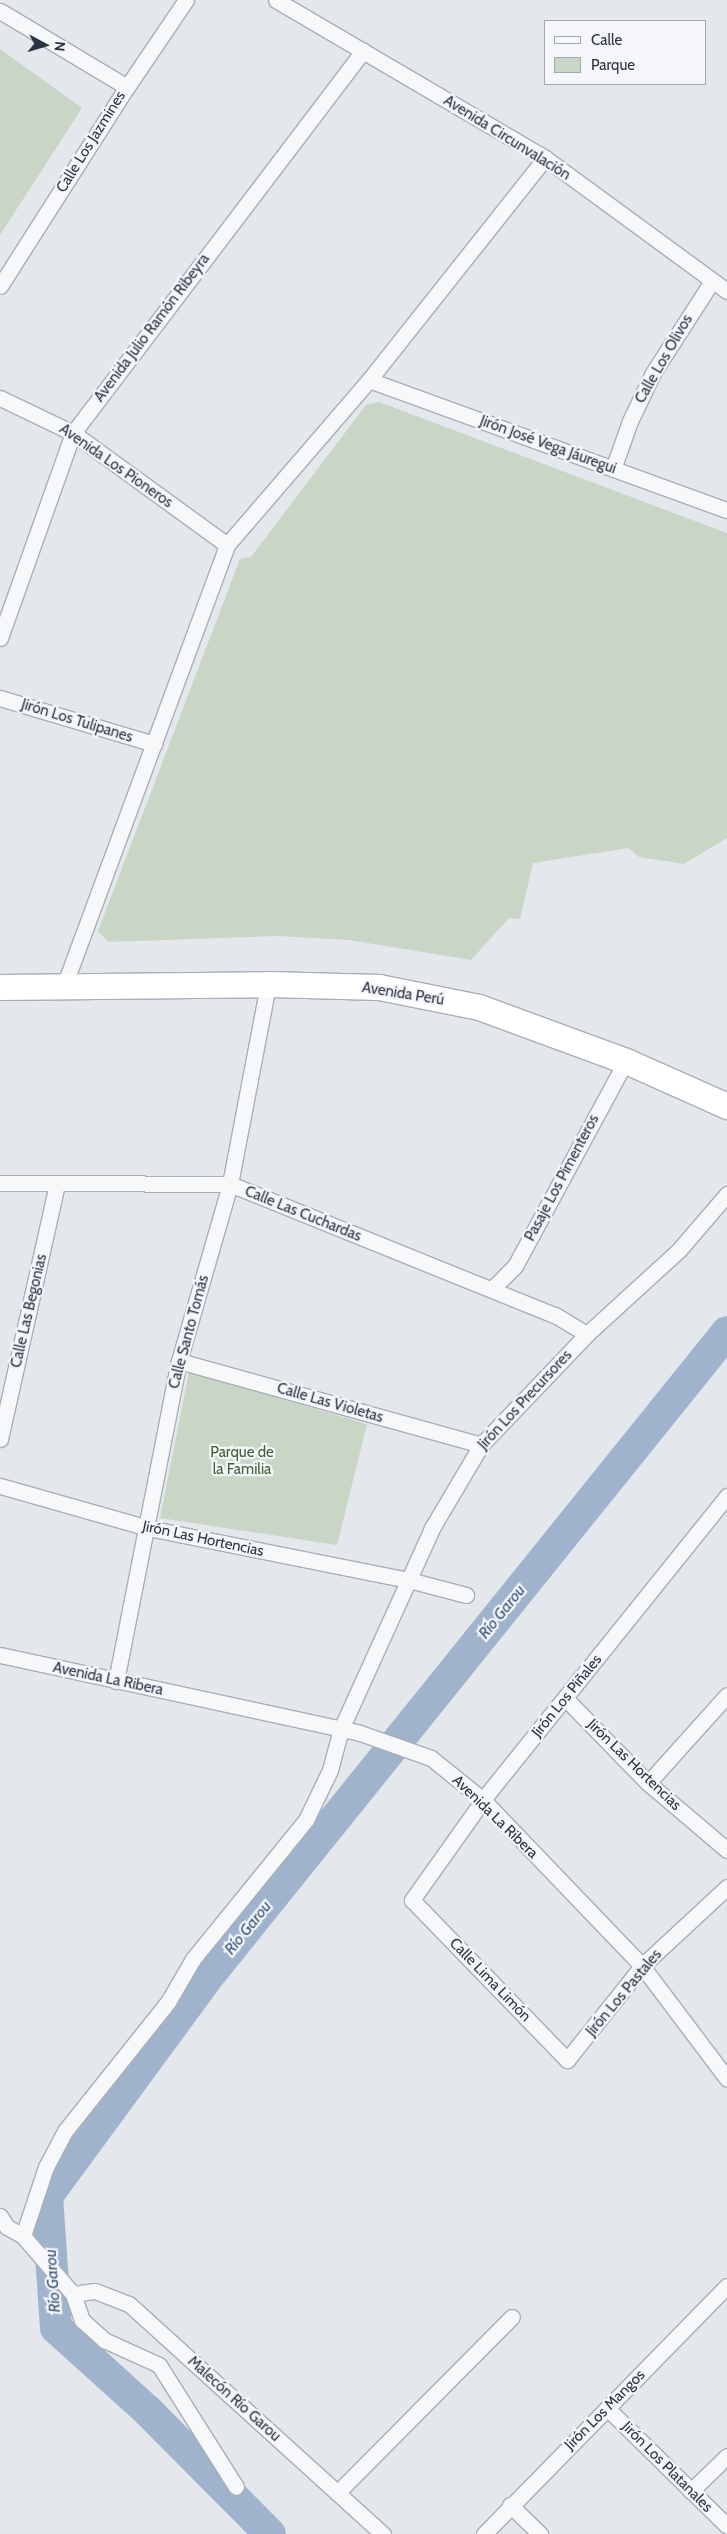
<!DOCTYPE html>
<html>
<head>
<meta charset="utf-8">
<style>
  body { margin:0 }
  #map { position:relative; width:727px; height:2534px; overflow:hidden; background:#e4e7ec; font-family:Cabin,sans-serif }
  div>[style] { position:absolute }
  .green>* { inset:0; background:#c9d6c5 }
  .river>* { height:32px; margin:-16px; padding:0 16px; transform-origin:16px; border-radius:16px; background:#9fb4cc }
  .roads { filter:drop-shadow(1px 0 #a9aeb7) drop-shadow(-1px 0 #a9aeb7) drop-shadow(0 1px #a9aeb7) drop-shadow(0 -1px #a9aeb7) }
  .minor>* { height:15px; margin:-7.5px; padding:0 7.5px; transform-origin:7.5px; border-radius:7.5px; background:#f7f8fa }
  .trunk>* { height:25px; margin:-12.5px; padding:0 12.5px; transform-origin:12.5px; border-radius:12.5px; background:#fff }
  span { translate:-50% -50%; white-space:nowrap; text-align:center; line-height:1.15; -webkit-text-stroke:4.5px #f4f6f9; paint-order:stroke }
  .street-label { font-size:15px; color:#2b3445 }
  .park-label { font-size:15px; color:#3f6138 }
  .water-label { font-size:16px; color:#34527a; font-style:italic }
  .legend { position:absolute; left:544px; top:20px; width:162px; height:65px; box-sizing:border-box; background:#f4f6f9; border:1px solid #a4a8b1; margin:0; padding:6px 9px; list-style:none; font-size:15px; color:#2b3445 }
  .legend li { display:flex; align-items:center; gap:10px; height:25px }
  .legend b { width:25px; border:1px solid #a4a8b1 }
  .north { position:absolute; left:20px; top:20px; width:50px; height:50px; -webkit-text-stroke:4px #f4f6f9; paint-order:stroke; rotate:96deg; font-size:14px; font-weight:700; line-height:20px; text-align:center; color:#2b3445 }
  .north::after { content:''; display:block; margin:auto; width:18px; height:22px; background:#2b3445; clip-path:polygon(50% 0,100% 100%,50% 72%,0 100%) }
</style>
</head>
<body>
<div id="map">
  <div class="green">
    <div style="clip-path:polygon(0 49px,82px 108px,0 235px)"></div>
    <div style="clip-path:polygon(379px 402px,727px 533px,727px 838px,684px 864px,639px 857px,628px 848px,533px 863px,520px 919px,509px 918px,471px 960px,349px 940px,278px 936px,108px 942px,98px 931px,240px 559px,251px 557px,366px 405px)"></div>
    <div style="clip-path:polygon(189px 1372px,367px 1424px,337px 1545px,160px 1518px)"></div>
  </div>
  <div class="river">
    <div style="left:270px;top:2534px;width:172px;rotate:-134.8deg"></div>
    <div style="left:149px;top:2412px;width:125px;rotate:-137.9deg"></div>
    <div style="left:56px;top:2328px;width:132px;rotate:-93.9deg"></div>
    <div style="left:47px;top:2196px;width:270px;rotate:-53.7deg"></div>
    <div style="left:207px;top:1978px;width:829px;rotate:-51.17deg"></div>
  </div>
  <div class="roads">
    <div class="minor">
      <div style="left:276px;top:0;width:312px;rotate:30.4deg"></div>
      <div style="left:545px;top:158px;width:225px;rotate:36.2deg"></div>
      <div style="left:0;top:11px;width:148px;rotate:30.9deg"></div>
      <div style="left:0;top:286px;width:236px;rotate:-57.5deg"></div>
      <div style="left:127px;top:87px;width:105px;rotate:-55.9deg"></div>
      <div style="left:369px;top:380px;width:381px;rotate:20deg"></div>
      <div style="left:0;top:398px;width:81px;rotate:25.6deg"></div>
      <div style="left:73px;top:433px;width:190px;rotate:36deg"></div>
      <div style="left:613px;top:469px;width:51px;rotate:-70.5deg"></div>
      <div style="left:630px;top:421px;width:53px;rotate:-64.4deg"></div>
      <div style="left:653px;top:373px;width:109px;rotate:-57.3deg"></div>
      <div style="left:0;top:638px;width:218px;rotate:-70.4deg"></div>
      <div style="left:73px;top:433px;width:480px;rotate:-52.8deg"></div>
      <div style="left:0;top:698px;width:161px;rotate:16.6deg"></div>
      <div style="left:64px;top:986px;width:470px;rotate:-69.7deg"></div>
      <div style="left:227px;top:545px;width:218px;rotate:-49.3deg"></div>
      <div style="left:369px;top:380px;width:283px;rotate:-51.6deg"></div>
      <div style="left:0;top:1183px;width:230px;rotate:0.2deg"></div>
      <div style="left:230px;top:1184px;width:350px;rotate:22deg"></div>
      <div style="left:555px;top:1315px;width:37px;rotate:31deg"></div>
      <div style="left:492px;top:1289px;width:33px;rotate:-45deg"></div>
      <div style="left:515px;top:1266px;width:233px;rotate:-61.6deg"></div>
      <div style="left:179px;top:1361px;width:313px;rotate:15.5deg"></div>
      <div style="left:0;top:1439px;width:262px;rotate:-77.4deg"></div>
      <div style="left:0;top:1486px;width:154px;rotate:15.8deg"></div>
      <div style="left:148px;top:1528px;width:266px;rotate:11.3deg"></div>
      <div style="left:409px;top:1580px;width:59px;rotate:14.7deg"></div>
      <div style="left:727px;top:1496px;width:390px;rotate:128.8deg"></div>
      <div style="left:483px;top:1800px;width:123px;rotate:125.4deg"></div>
      <div style="left:412px;top:1900px;width:223px;rotate:45.9deg"></div>
      <div style="left:567px;top:2060px;width:120px;rotate:-51.4deg"></div>
      <div style="left:642px;top:1966px;width:116px;rotate:-42.9deg"></div>
      <div style="left:0;top:1655px;width:368px;rotate:12.2deg"></div>
      <div style="left:360px;top:1733px;width:75px;rotate:19.4deg"></div>
      <div style="left:431px;top:1758px;width:67px;rotate:38.9deg"></div>
      <div style="left:483px;top:1800px;width:230px;rotate:46.2deg"></div>
      <div style="left:642px;top:1966px;width:141px;rotate:53deg"></div>
      <div style="left:116px;top:1681px;width:326px;rotate:-78.9deg"></div>
      <div style="left:179px;top:1361px;width:184px;rotate:-73.9deg"></div>
      <div style="left:230px;top:1184px;width:204px;rotate:-79.2deg"></div>
      <div style="left:565px;top:1698px;width:119px;rotate:45.7deg"></div>
      <div style="left:648px;top:1783px;width:104px;rotate:40.3deg"></div>
      <div style="left:648px;top:1783px;width:118px;rotate:-48.1deg"></div>
      <div style="left:0;top:2216px;width:13px;rotate:58deg"></div>
      <div style="left:7px;top:2227px;width:18px;rotate:29deg"></div>
      <div style="left:23px;top:2236px;width:77px;rotate:49.2deg"></div>
      <div style="left:73px;top:2294px;width:28px;rotate:71deg"></div>
      <div style="left:82px;top:2320px;width:30px;rotate:42deg"></div>
      <div style="left:104px;top:2340px;width:60px;rotate:24.4deg"></div>
      <div style="left:159px;top:2365px;width:144px;rotate:57.7deg"></div>
      <div style="left:23px;top:2236px;width:73px;rotate:-71.6deg"></div>
      <div style="left:46px;top:2167px;width:41px;rotate:-62.2deg"></div>
      <div style="left:65px;top:2131px;width:165px;rotate:-51.4deg"></div>
      <div style="left:168px;top:2002px;width:50px;rotate:-59.8deg"></div>
      <div style="left:193px;top:1959px;width:179px;rotate:-50.9deg"></div>
      <div style="left:306px;top:1820px;width:55px;rotate:-64.4deg"></div>
      <div style="left:330px;top:1770px;width:42px;rotate:-75deg"></div>
      <div style="left:341px;top:1729px;width:221px;rotate:-65.6deg"></div>
      <div style="left:432px;top:1528px;width:96px;rotate:-59.4deg"></div>
      <div style="left:481px;top:1445px;width:153px;rotate:-46.3deg"></div>
      <div style="left:587px;top:1334px;width:125px;rotate:-42.4deg"></div>
      <div style="left:679px;top:1250px;width:74px;rotate:-49.4deg"></div>
      <div style="left:73px;top:2294px;width:22px;rotate:-8deg"></div>
      <div style="left:95px;top:2291px;width:36px;rotate:21deg"></div>
      <div style="left:129px;top:2304px;width:343px;rotate:42.2deg"></div>
      <div style="left:607px;top:2408px;width:168px;rotate:44.5deg"></div>
      <div style="left:691px;top:2491px;width:50px;rotate:-44.2deg"></div>
      <div style="left:337px;top:2493px;width:248px;rotate:-45.2deg"></div>
      <div style="left:510px;top:2505px;width:42px;rotate:44deg"></div>
      <div style="left:484px;top:2534px;width:347px;rotate:-45.6deg"></div>
    </div>
    <div class="trunk">
      <div style="left:0;top:987px;width:268px;rotate:-0.6deg"></div>
      <div style="left:268px;top:984px;width:111px;rotate:1.5deg"></div>
      <div style="left:379px;top:987px;width:102px;rotate:11.3deg"></div>
      <div style="left:479px;top:1007px;width:157px;rotate:20.2deg"></div>
      <div style="left:626px;top:1061px;width:111px;rotate:24deg"></div>
    </div>
  </div>
  <div class="street-label">
    <span style="left:507px;top:138px;rotate:32deg">Avenida Circunvalación</span>
    <span style="left:91px;top:142px;rotate:-58deg">Calle Los Jazmines</span>
    <span style="left:152px;top:328px;rotate:-53deg">Avenida Julio Ramón Ribeyra</span>
    <span style="left:664px;top:359px;rotate:-60deg">Calle Los Olivos</span>
    <span style="left:548px;top:445px;rotate:20deg">Jirón José Vega Jáuregui</span>
    <span style="left:116px;top:466px;rotate:35deg">Avenida Los Pioneros</span>
    <span style="left:77px;top:721px;rotate:17deg">Jirón Los Tulipanes</span>
    <span style="left:403px;top:994px;rotate:9deg">Avenida Perú</span>
    <span style="left:562px;top:1178px;rotate:-62deg">Pasaje Los Pimenteros</span>
    <span style="left:303px;top:1214px;rotate:22deg">Calle Las Cuchardas</span>
    <span style="left:29px;top:1311px;rotate:-77deg">Calle Las Begonias</span>
    <span style="left:189px;top:1332px;rotate:-75deg">Calle Santo Tomás</span>
    <span style="left:525px;top:1400px;rotate:-47deg">Jirón Los Precursores</span>
    <span style="left:330px;top:1403px;rotate:16deg">Calle Las Violetas</span>
    <span style="left:203px;top:1539px;rotate:12deg">Jirón Las Hortencias</span>
    <span style="left:108px;top:1679px;rotate:12deg">Avenida La Ribera</span>
    <span style="left:567px;top:1696px;rotate:-51deg">Jirón Los Piñales</span>
    <span style="left:634px;top:1765px;rotate:44deg">Jirón Las Hortencias</span>
    <span style="left:495px;top:1817px;rotate:44deg">Avenida La Ribera</span>
    <span style="left:490px;top:1980px;rotate:46deg">Calle Lima Limón</span>
    <span style="left:624px;top:1993px;rotate:-50deg">Jirón Los Pastales</span>
    <span style="left:234px;top:2399px;rotate:42deg">Malecón Río Garou</span>
    <span style="left:605px;top:2410px;rotate:-45deg">Jirón Los Mangos</span>
    <span style="left:667px;top:2467px;rotate:45deg">Jirón Los Platanales</span>
  </div>
  <div class="park-label">
    <span style="left:242px;top:1461px">Parque de<br>la Familia</span>
  </div>
  <div class="water-label">
    <span style="left:502px;top:1612px;rotate:-51deg">Río Garou</span>
    <span style="left:248px;top:1928px;rotate:-51deg">Río Garou</span>
    <span style="left:53px;top:2281px;rotate:-94deg">Río Garou</span>
  </div>
  <ul class="legend">
  <li><b style="height:6px;background:#f7f8fa"></b>Calle</li>
  <li><b style="height:14px;background:#c9d6c5"></b>Parque</li>
  </ul>
  <div class="north">N</div>
</div>
</body>
</html>
